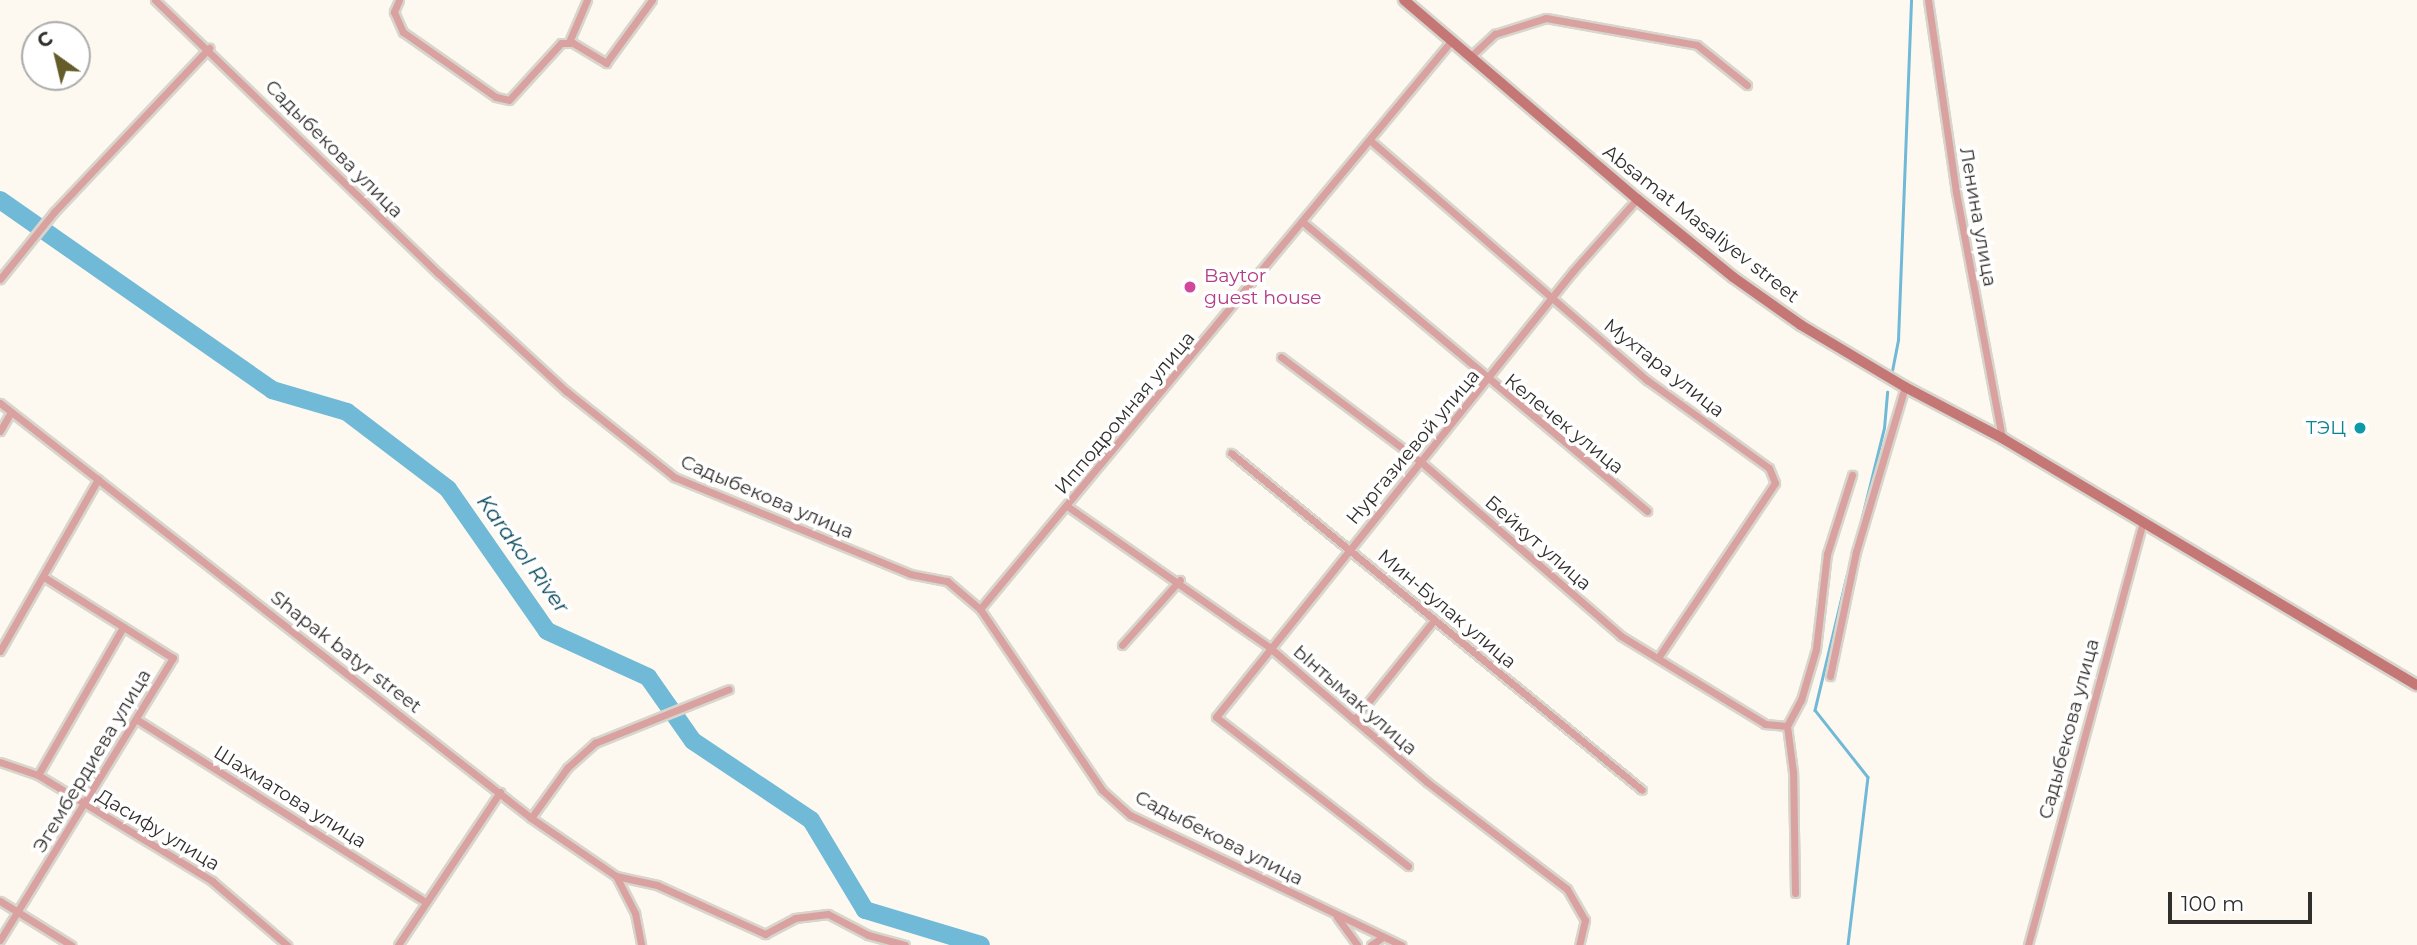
<!DOCTYPE html>
<html>
<head>
<meta charset="utf-8">
<style>
  body { margin:0 }
  #map { position:relative; width:2417px; height:945px; overflow:hidden; background:#fdf9f0; font-family:Montserrat,sans-serif }
  div>[style] { position:absolute }
  .stream>* { height:2.5px; margin:-1.25px; padding:0 1.25px; transform-origin:1.25px; border-radius:1.25px; background:#70b9d7 }
  .river>* { height:18px; margin:-9px; padding:0 9px; transform-origin:9px; border-radius:9px; background:#70b9d7 }
  .roads { filter:drop-shadow(2px 0 #d8d5cd) drop-shadow(-2px 0 #d8d5cd) drop-shadow(0 2px #d8d5cd) drop-shadow(0 -2px #d8d5cd) }
  .street>* { height:7px; margin:-3.5px; padding:0 3.5px; transform-origin:3.5px; border-radius:3.5px; background:#d9a2a0 }
  .secondary>* { height:10px; margin:-5px; padding:0 5px; transform-origin:5px; border-radius:5px; background:#c47775 }
  .dots>* { width:19px; height:19px; translate:-50% -50%; box-sizing:border-box; border:4px solid #fff; border-radius:50% }
  span { translate:-50% -50%; white-space:nowrap; text-align:center; line-height:1.15; -webkit-text-stroke:7px #fff; paint-order:stroke }
  .street-label { font-size:19px; color:#312f2c }
  .hotel-label { font-size:19px; color:#b23c85 }
  .left { translate:0 -50%; text-align:left }
  .culture-label { font-size:19px; color:#0d838f }
  .right { translate:-100% -50%; text-align:right }
  .water-label { font-size:21px; color:#06485c; font-style:italic }
  .north { position:absolute; left:21px; top:21px; width:70px; height:70px; box-sizing:border-box; background:#fff; border:2px solid #adacab; border-radius:50%; rotate:326deg; font-size:19px; font-weight:700; line-height:28px; text-align:center; color:#312f2c }
  .north::after { content:''; display:block; margin:auto; width:24px; height:32px; background:#645c29; clip-path:polygon(50% 0,100% 100%,50% 72%,0 100%) }
  .scale { position:absolute; left:2168px; top:892px; width:144px; height:32px; box-sizing:border-box; border:4px solid #312f2c; border-top:0; padding-left:9px; font-size:21px; line-height:24px; white-space:nowrap; color:#312f2c; -webkit-text-stroke:5px #fff; paint-order:stroke }
</style>
</head>
<body>
<div id="map">
  <div class="stream">
    <div style="left:1892px;top:371px;width:32px;rotate:-79deg"></div>
    <div style="left:1898px;top:340px;width:340px;rotate:-87.8deg"></div>
    <div style="left:1859px;top:529px;width:104px;rotate:-76.1deg"></div>
    <div style="left:1884px;top:428px;width:36px;rotate:-85deg"></div>
    <div style="left:1847px;top:576px;width:138px;rotate:103.4deg"></div>
    <div style="left:1815px;top:710px;width:85px;rotate:51.7deg"></div>
    <div style="left:1868px;top:777px;width:169px;rotate:96.8deg"></div>
  </div>
  <div class="river">
    <div style="left:0;top:200px;width:332px;rotate:34.9deg"></div>
    <div style="left:272px;top:390px;width:78px;rotate:16.3deg"></div>
    <div style="left:347px;top:412px;width:127px;rotate:37.3deg"></div>
    <div style="left:448px;top:489px;width:173px;rotate:55.1deg"></div>
    <div style="left:547px;top:631px;width:111px;rotate:24.5deg"></div>
    <div style="left:648px;top:677px;width:78px;rotate:54.9deg"></div>
    <div style="left:693px;top:741px;width:142px;rotate:33.8deg"></div>
    <div style="left:811px;top:820px;width:105px;rotate:59deg"></div>
    <div style="left:865px;top:910px;width:121px;rotate:16.8deg"></div>
  </div>
  <div class="roads">
    <div class="street">
      <div style="left:155px;top:0;width:395px;rotate:44deg"></div>
      <div style="left:439px;top:274px;width:173px;rotate:42.7deg"></div>
      <div style="left:566px;top:391px;width:138px;rotate:38.5deg"></div>
      <div style="left:674px;top:477px;width:255px;rotate:22.3deg"></div>
      <div style="left:910px;top:574px;width:38px;rotate:11deg"></div>
      <div style="left:947px;top:581px;width:43px;rotate:40.3deg"></div>
      <div style="left:980px;top:609px;width:218px;rotate:56deg"></div>
      <div style="left:1102px;top:790px;width:38px;rotate:42deg"></div>
      <div style="left:1130px;top:815px;width:301px;rotate:25.6deg"></div>
      <div style="left:399px;top:0;width:13px;rotate:113deg"></div>
      <div style="left:394px;top:12px;width:22px;rotate:66deg"></div>
      <div style="left:403px;top:32px;width:113px;rotate:35deg"></div>
      <div style="left:496px;top:97px;width:13px;rotate:13deg"></div>
      <div style="left:509px;top:100px;width:77px;rotate:-47.6deg"></div>
      <div style="left:561px;top:43px;width:12px"></div>
      <div style="left:573px;top:43px;width:39px;rotate:31deg"></div>
      <div style="left:606px;top:63px;width:78px;rotate:-53.9deg"></div>
      <div style="left:1928px;top:0;width:194px;rotate:81.7deg"></div>
      <div style="left:1956px;top:192px;width:250px;rotate:79.4deg"></div>
      <div style="left:569px;top:42px;width:46px;rotate:-66.8deg"></div>
      <div style="left:1470px;top:57px;width:34px;rotate:-43deg"></div>
      <div style="left:1495px;top:34px;width:53px;rotate:-17.4deg"></div>
      <div style="left:1546px;top:18px;width:153px;rotate:10.1deg"></div>
      <div style="left:1697px;top:45px;width:64px;rotate:38.7deg"></div>
      <div style="left:1372px;top:142px;width:364px;rotate:40.9deg"></div>
      <div style="left:1647px;top:380px;width:150px;rotate:35.8deg"></div>
      <div style="left:1769px;top:468px;width:16px;rotate:68deg"></div>
      <div style="left:1775px;top:483px;width:208px;rotate:123.8deg"></div>
      <div style="left:1304px;top:223px;width:448px;rotate:40deg"></div>
      <div style="left:0;top:279px;width:86px;rotate:-51.1deg"></div>
      <div style="left:54px;top:212px;width:226px;rotate:-46.6deg"></div>
      <div style="left:1281px;top:357px;width:175px;rotate:36.9deg"></div>
      <div style="left:1421px;top:462px;width:265px;rotate:41deg"></div>
      <div style="left:1621px;top:636px;width:169px;rotate:31.4deg"></div>
      <div style="left:1765px;top:724px;width:22px;rotate:5deg"></div>
      <div style="left:0;top:403px;width:674px;rotate:38.01deg"></div>
      <div style="left:531px;top:818px;width:103px;rotate:34.3deg"></div>
      <div style="left:616px;top:876px;width:42px;rotate:62.8deg"></div>
      <div style="left:635px;top:913px;width:33px;rotate:79deg"></div>
      <div style="left:0;top:431px;width:22px;rotate:-60deg"></div>
      <div style="left:1231px;top:453px;width:531px;rotate:39.35deg"></div>
      <div style="left:1067px;top:506px;width:246px;rotate:34.9deg"></div>
      <div style="left:1269px;top:647px;width:208px;rotate:40.5deg"></div>
      <div style="left:1427px;top:782px;width:176px;rotate:37.4deg"></div>
      <div style="left:1567px;top:889px;width:36px;rotate:60deg"></div>
      <div style="left:1585px;top:920px;width:26px;rotate:103deg"></div>
      <div style="left:980px;top:609px;width:738px;rotate:-50.33deg"></div>
      <div style="left:1122px;top:645px;width:87px;rotate:-48.3deg"></div>
      <div style="left:0;top:651px;width:198px;rotate:-60.3deg"></div>
      <div style="left:1830px;top:676px;width:127px;rotate:-78.2deg"></div>
      <div style="left:1856px;top:552px;width:172px;rotate:-73.5deg"></div>
      <div style="left:136px;top:719px;width:343px;rotate:32.3deg"></div>
      <div style="left:1354px;top:720px;width:128px;rotate:-51.3deg"></div>
      <div style="left:0;top:762px;width:40px;rotate:18.9deg"></div>
      <div style="left:38px;top:775px;width:204px;rotate:31.3deg"></div>
      <div style="left:212px;top:881px;width:99px;rotate:40.5deg"></div>
      <div style="left:38px;top:775px;width:171px;rotate:-60.1deg"></div>
      <div style="left:531px;top:818px;width:62px;rotate:-54.2deg"></div>
      <div style="left:567px;top:768px;width:38px;rotate:-42deg"></div>
      <div style="left:595px;top:743px;width:144px;rotate:-21.9deg"></div>
      <div style="left:1408px;top:866px;width:243px;rotate:-142.2deg"></div>
      <div style="left:1216px;top:717px;width:571px;rotate:-51.32deg"></div>
      <div style="left:1573px;top:271px;width:96px;rotate:-48.4deg"></div>
      <div style="left:616px;top:876px;width:42px;rotate:12.4deg"></div>
      <div style="left:657px;top:885px;width:119px;rotate:24.4deg"></div>
      <div style="left:765px;top:934px;width:34px;rotate:-28deg"></div>
      <div style="left:795px;top:918px;width:33px;rotate:-7deg"></div>
      <div style="left:828px;top:914px;width:45px;rotate:27.7deg"></div>
      <div style="left:868px;top:935px;width:38px;rotate:15deg"></div>
      <div style="left:1795px;top:893px;width:121px;rotate:-90.9deg"></div>
      <div style="left:1793px;top:772px;width:46px;rotate:-97.4deg"></div>
      <div style="left:1787px;top:726px;width:30px;rotate:-62deg"></div>
      <div style="left:1801px;top:700px;width:53px;rotate:-73.6deg"></div>
      <div style="left:1816px;top:649px;width:96px;rotate:-83.4deg"></div>
      <div style="left:1827px;top:554px;width:83px;rotate:-72.4deg"></div>
      <div style="left:0;top:901px;width:84px;rotate:31.8deg"></div>
      <div style="left:1337px;top:917px;width:34px;rotate:54deg"></div>
      <div style="left:0;top:940px;width:331px;rotate:-58.5deg"></div>
      <div style="left:173px;top:658px;width:152px;rotate:-147.9deg"></div>
      <div style="left:398px;top:945px;width:184px;rotate:-56.3deg"></div>
      <div style="left:1371px;top:945px;width:14px;rotate:-34deg"></div>
      <div style="left:2028px;top:945px;width:437px;rotate:-74.8deg"></div>
    </div>
    <div class="secondary">
      <div style="left:1404px;top:0;width:306px;rotate:40.5deg"></div>
      <div style="left:1637px;top:199px;width:124px;rotate:39.1deg"></div>
      <div style="left:1733px;top:277px;width:83px;rotate:35.2deg"></div>
      <div style="left:1801px;top:325px;width:121px;rotate:30.8deg"></div>
      <div style="left:1905px;top:387px;width:110px;rotate:27.7deg"></div>
      <div style="left:2002px;top:438px;width:483px;rotate:30.8deg"></div>
    </div>
  </div>
  <div class="dots">
    <div style="left:1190px;top:287px;background:#d1479c"></div>
    <div style="left:2360px;top:428px;background:#0f9aa8"></div>
  </div>
  <div class="street-label">
    <span style="left:334px;top:149px;rotate:45deg">Садыбекова улица</span>
    <span style="left:1978px;top:217px;rotate:80deg">Ленина улица</span>
    <span style="left:1701px;top:224px;rotate:38deg">Absamat Masaliyev street</span>
    <span style="left:1664px;top:368px;rotate:38deg">Мухтара улица</span>
    <span style="left:1125px;top:413px;rotate:-50deg">Ипподромная улица</span>
    <span style="left:1564px;top:424px;rotate:39deg">Келечек улица</span>
    <span style="left:1413px;top:447px;rotate:-50deg">Нургазиевой улица</span>
    <span style="left:767px;top:497px;rotate:23deg">Садыбекова улица</span>
    <span style="left:1538px;top:543px;rotate:41deg">Бейкут улица</span>
    <span style="left:1447px;top:609px;rotate:40deg">Мин-Булак улица</span>
    <span style="left:346px;top:652px;rotate:38deg">Shapak batyr street</span>
    <span style="left:1355px;top:700px;rotate:41deg">Ынтымак улица</span>
    <span style="left:2069px;top:729px;rotate:-75deg">Садыбекова улица</span>
    <span style="left:92px;top:761px;rotate:-59deg">Эгембердиева улица</span>
    <span style="left:290px;top:797px;rotate:32deg">Шахматова улица</span>
    <span style="left:158px;top:830px;rotate:31deg">Дасифу улица</span>
    <span style="left:1219px;top:838px;rotate:27deg">Садыбекова улица</span>
  </div>
  <div class="hotel-label">
    <span class="left" style="left:1204px;top:287px">Baytor<br>guest house</span>
  </div>
  <div class="culture-label">
    <span class="right" style="left:2346px;top:428px">ТЭЦ</span>
  </div>
  <div class="water-label">
    <span style="left:523px;top:554px;rotate:54deg">Karakol River</span>
  </div>
  <div class="north">С</div>
  <div class="scale">100 m</div>
</div>
</body>
</html>
